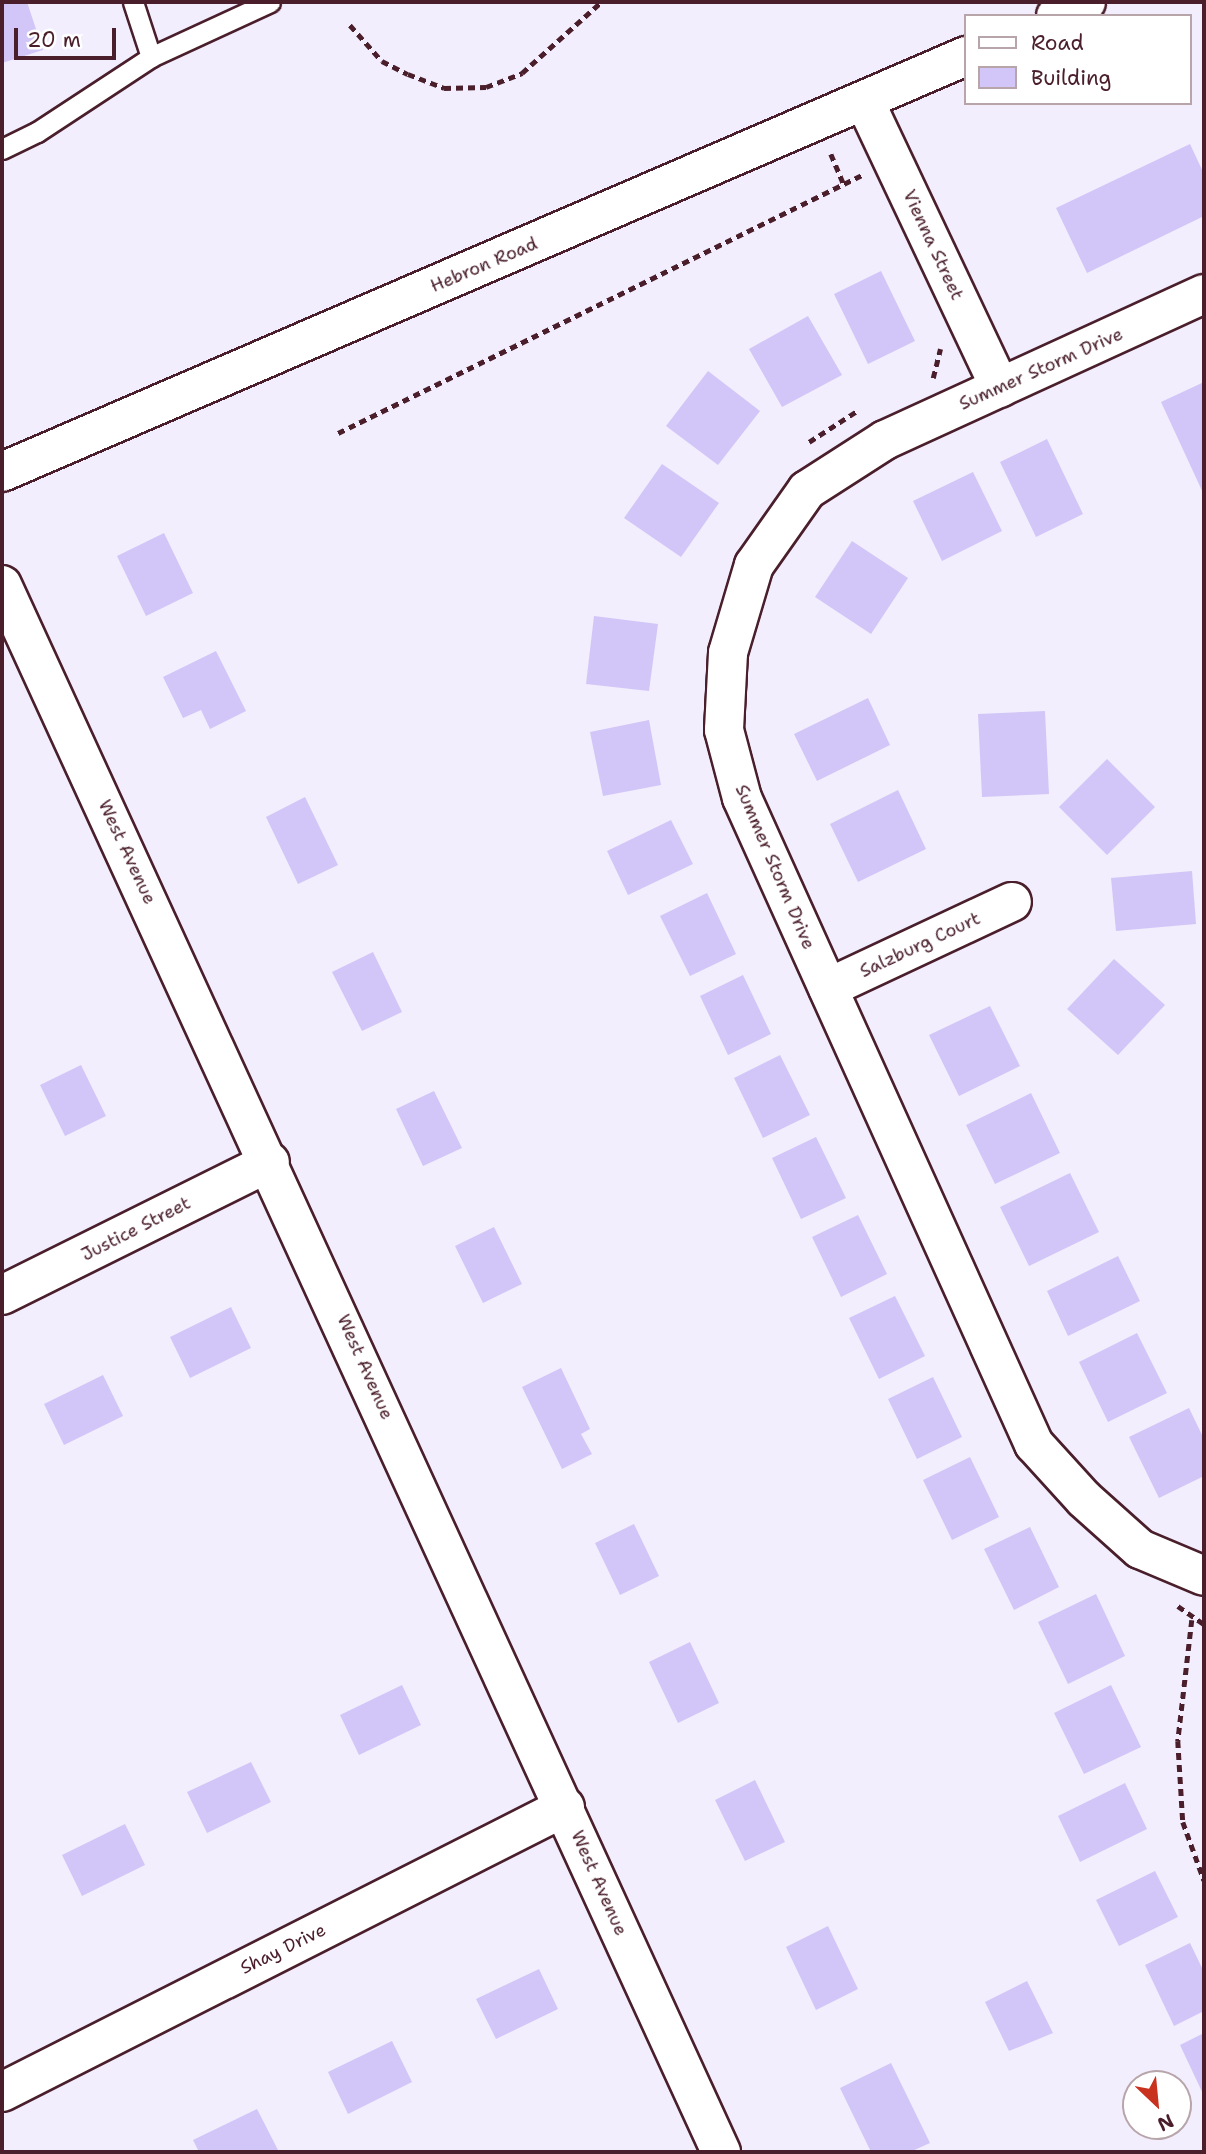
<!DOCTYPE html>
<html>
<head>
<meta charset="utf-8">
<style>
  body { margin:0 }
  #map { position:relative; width:1206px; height:2154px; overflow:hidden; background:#f2eefd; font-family:"Shantell Sans",sans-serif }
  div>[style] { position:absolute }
  .building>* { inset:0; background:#d2c6f8 }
  .path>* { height:4.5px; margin-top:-2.25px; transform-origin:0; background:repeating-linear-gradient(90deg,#4a1f2b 0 7px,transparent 0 12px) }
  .roads { filter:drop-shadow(2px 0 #4a1f2b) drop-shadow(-2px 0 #4a1f2b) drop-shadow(0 2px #4a1f2b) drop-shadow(0 -2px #4a1f2b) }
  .service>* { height:19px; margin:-9.5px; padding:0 9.5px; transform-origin:9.5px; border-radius:9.5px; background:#fff }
  .minor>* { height:38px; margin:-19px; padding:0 19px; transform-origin:19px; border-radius:19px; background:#fff }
  .tertiary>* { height:38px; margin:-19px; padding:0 19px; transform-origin:19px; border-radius:19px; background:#fff }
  span { translate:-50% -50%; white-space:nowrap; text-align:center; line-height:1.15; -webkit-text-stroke:7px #fff; paint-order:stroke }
  .street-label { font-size:18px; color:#4a1f2b }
  .frame { position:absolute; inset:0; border:4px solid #4a1f2b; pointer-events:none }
  .legend { position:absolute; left:964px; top:14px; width:228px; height:91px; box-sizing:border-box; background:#fff; border:2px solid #b7a5aa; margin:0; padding:9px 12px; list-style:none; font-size:21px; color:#4a1f2b }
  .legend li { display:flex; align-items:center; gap:14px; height:35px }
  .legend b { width:35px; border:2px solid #b7a5aa }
  .north { position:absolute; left:1122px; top:2070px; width:70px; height:70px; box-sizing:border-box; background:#fff; border:2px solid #b7a5aa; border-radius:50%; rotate:154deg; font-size:19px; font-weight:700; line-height:28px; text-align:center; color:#4a1f2b }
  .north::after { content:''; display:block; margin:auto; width:24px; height:32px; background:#c8321e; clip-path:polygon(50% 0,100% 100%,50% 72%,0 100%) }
  .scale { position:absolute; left:14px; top:28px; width:102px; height:32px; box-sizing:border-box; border:4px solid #4a1f2b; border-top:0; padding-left:9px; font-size:21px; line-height:24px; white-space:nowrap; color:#4a1f2b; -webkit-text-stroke:5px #fff; paint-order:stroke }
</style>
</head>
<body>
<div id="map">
  <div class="building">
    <div style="clip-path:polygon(2px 2px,27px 2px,43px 50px,2px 63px)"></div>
    <div style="clip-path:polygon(1190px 144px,1204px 174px,1204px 216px,1087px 273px,1056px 208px)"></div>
    <div style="clip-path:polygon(881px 271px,915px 341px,868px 364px,834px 294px)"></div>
    <div style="clip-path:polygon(808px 316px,842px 375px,782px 407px,749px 349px)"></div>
    <div style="clip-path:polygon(708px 371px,760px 411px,718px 465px,666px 426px)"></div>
    <div style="clip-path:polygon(1204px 382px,1204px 495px,1161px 402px)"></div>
    <div style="clip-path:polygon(1047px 439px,1083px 514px,1036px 537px,1000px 462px)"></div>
    <div style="clip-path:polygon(662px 464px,719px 503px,681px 557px,624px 518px)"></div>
    <div style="clip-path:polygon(973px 472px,1002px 531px,942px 561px,913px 501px)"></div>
    <div style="clip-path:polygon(164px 533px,193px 593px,146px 616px,117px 556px)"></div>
    <div style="clip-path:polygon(852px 541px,908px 578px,871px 634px,815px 597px)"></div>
    <div style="clip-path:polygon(594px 616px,658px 624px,649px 691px,586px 684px)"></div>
    <div style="clip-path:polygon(216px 651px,246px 711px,210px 729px,201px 710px,183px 718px,163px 677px)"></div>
    <div style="clip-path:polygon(868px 698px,890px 745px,817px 781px,794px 734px)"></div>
    <div style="clip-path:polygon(1045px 711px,1049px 794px,982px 797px,978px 714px)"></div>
    <div style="clip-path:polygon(649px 720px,661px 785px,603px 796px,590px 732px)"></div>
    <div style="clip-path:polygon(1107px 759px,1155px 807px,1107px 855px,1059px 807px)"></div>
    <div style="clip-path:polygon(898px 790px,926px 849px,858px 882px,830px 824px)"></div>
    <div style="clip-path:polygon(305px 797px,338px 865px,298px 884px,266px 817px)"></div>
    <div style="clip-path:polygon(671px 820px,693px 864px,628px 895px,607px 851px)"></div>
    <div style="clip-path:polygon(1192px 871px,1196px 924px,1116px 931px,1111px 878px)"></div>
    <div style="clip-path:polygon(707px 893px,736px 954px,690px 976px,660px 916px)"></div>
    <div style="clip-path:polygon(373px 952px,402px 1012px,362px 1031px,332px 972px)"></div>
    <div style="clip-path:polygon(1114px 959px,1165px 1005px,1118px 1055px,1067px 1009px)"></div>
    <div style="clip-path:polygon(743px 975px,771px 1034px,728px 1055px,700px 996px)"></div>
    <div style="clip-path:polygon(990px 1006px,1020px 1066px,959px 1096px,929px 1035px)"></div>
    <div style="clip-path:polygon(780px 1055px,810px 1115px,763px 1138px,734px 1078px)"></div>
    <div style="clip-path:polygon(81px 1065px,106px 1116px,65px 1136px,40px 1085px)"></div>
    <div style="clip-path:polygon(434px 1091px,462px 1148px,423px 1166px,396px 1109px)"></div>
    <div style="clip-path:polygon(1031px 1093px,1060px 1153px,995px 1184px,966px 1125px)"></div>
    <div style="clip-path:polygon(816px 1137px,846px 1198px,801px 1219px,772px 1158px)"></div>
    <div style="clip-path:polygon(1070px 1173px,1099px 1232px,1029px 1266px,1000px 1207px)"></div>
    <div style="clip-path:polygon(858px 1215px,887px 1274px,841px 1297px,812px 1237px)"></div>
    <div style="clip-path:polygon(494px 1227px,522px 1284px,483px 1303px,455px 1246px)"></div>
    <div style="clip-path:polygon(1118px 1256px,1140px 1301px,1068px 1336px,1047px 1291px)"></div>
    <div style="clip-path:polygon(895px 1296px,925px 1356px,879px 1379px,849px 1318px)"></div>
    <div style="clip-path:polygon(231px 1307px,251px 1348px,190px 1378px,170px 1337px)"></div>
    <div style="clip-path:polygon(1137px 1333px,1167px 1393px,1108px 1422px,1079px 1362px)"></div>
    <div style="clip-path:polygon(561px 1368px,590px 1429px,581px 1434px,592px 1454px,562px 1469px,522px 1387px)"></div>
    <div style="clip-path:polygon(103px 1375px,123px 1416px,64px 1445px,44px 1404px)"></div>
    <div style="clip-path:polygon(933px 1377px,962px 1437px,917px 1459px,888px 1399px)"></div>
    <div style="clip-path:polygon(1189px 1408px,1204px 1439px,1204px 1476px,1159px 1498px,1129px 1437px)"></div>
    <div style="clip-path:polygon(970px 1457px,999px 1517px,952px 1540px,923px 1480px)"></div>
    <div style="clip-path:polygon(634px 1524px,659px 1576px,620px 1595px,595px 1543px)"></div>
    <div style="clip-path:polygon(1030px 1527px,1059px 1587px,1014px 1610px,984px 1549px)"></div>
    <div style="clip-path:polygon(1096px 1594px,1125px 1656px,1068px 1684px,1038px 1622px)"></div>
    <div style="clip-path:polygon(690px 1642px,719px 1703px,678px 1723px,649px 1662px)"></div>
    <div style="clip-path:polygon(402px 1685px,421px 1725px,359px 1755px,340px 1715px)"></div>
    <div style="clip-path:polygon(1111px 1685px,1141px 1747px,1084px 1774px,1054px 1713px)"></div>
    <div style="clip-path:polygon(251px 1762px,271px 1802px,207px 1833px,187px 1792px)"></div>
    <div style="clip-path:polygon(755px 1780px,785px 1842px,745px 1861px,715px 1800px)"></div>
    <div style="clip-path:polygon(1125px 1783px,1147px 1829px,1080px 1862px,1058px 1816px)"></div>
    <div style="clip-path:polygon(125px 1824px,145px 1865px,82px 1896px,62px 1855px)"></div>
    <div style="clip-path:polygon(1155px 1871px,1178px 1917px,1119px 1946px,1096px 1900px)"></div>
    <div style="clip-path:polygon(828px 1926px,858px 1989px,816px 2010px,786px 1947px)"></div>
    <div style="clip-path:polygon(1190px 1943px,1204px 1972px,1204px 2011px,1174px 2026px,1145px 1965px)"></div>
    <div style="clip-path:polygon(539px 1969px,558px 2009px,496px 2039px,476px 1999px)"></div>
    <div style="clip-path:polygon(1027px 1981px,1053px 2033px,1009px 2051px,985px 2002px)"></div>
    <div style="clip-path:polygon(1204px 2033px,1204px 2096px,1180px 2045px)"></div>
    <div style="clip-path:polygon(392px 2041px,412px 2082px,348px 2114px,328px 2072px)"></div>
    <div style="clip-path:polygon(891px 2063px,930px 2143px,910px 2152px,871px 2152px,840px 2088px)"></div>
    <div style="clip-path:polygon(257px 2109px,278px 2150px,199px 2152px,193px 2140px)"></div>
  </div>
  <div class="path">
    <div style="left:350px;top:25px;width:48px;rotate:48.4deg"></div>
    <div style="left:382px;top:61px;width:29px;rotate:27deg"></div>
    <div style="left:408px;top:74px;width:39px;rotate:21deg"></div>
    <div style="left:444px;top:88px;width:42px;rotate:-1.4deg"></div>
    <div style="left:486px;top:87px;width:39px;rotate:-21deg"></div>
    <div style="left:522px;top:73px;width:106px;rotate:-41.9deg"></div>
    <div style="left:831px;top:154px;width:33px;rotate:67deg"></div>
    <div style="left:933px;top:378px;width:30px;rotate:-76deg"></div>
    <div style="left:338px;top:433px;width:584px;rotate:-26.21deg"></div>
    <div style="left:809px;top:442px;width:57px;rotate:-32.9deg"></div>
    <div style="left:1178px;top:1606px;width:32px;rotate:35deg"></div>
    <div style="left:1192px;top:1620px;width:122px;rotate:96.6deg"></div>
    <div style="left:1178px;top:1741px;width:81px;rotate:86.5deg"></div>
    <div style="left:1183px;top:1822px;width:62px;rotate:70.1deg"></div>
  </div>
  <div class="roads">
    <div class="service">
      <div style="left:133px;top:2px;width:58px;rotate:71.9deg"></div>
      <div style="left:2px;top:149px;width:39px;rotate:-26deg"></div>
      <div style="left:37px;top:132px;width:136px;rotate:-33.3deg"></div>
      <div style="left:151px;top:57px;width:131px;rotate:-24.8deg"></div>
    </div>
    <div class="minor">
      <div style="left:865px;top:102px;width:316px;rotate:64.7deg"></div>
      <div style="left:1204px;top:294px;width:351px;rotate:155.4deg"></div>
      <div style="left:885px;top:440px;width:93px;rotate:147.3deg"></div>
      <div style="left:807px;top:490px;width:92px;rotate:125.2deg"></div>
      <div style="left:754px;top:565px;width:92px;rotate:106.5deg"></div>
      <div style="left:728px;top:653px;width:77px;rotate:93deg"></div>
      <div style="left:724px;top:730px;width:70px;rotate:75.2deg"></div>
      <div style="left:742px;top:798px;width:709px;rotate:65.68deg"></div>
      <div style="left:1034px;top:1444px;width:74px;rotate:47.7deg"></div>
      <div style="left:1084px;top:1499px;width:75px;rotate:41.8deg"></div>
      <div style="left:1140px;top:1549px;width:69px;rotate:22.9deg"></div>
      <div style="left:2px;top:585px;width:1724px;rotate:65.35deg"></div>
      <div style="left:828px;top:988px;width:203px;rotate:-25.1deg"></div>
      <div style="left:2px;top:1295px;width:299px;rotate:-26.4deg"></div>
      <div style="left:2px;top:2092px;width:631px;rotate:-26.85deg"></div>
    </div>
    <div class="tertiary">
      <div style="left:1056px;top:16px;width:33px;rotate:-25deg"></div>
      <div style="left:2px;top:472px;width:1050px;rotate:-23.34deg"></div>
    </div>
  </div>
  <div class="street-label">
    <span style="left:933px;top:245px;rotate:65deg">Vienna Street</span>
    <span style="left:484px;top:265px;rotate:-23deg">Hebron Road</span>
    <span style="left:1041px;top:369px;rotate:-24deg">Summer Storm Drive</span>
    <span style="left:127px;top:852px;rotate:65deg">West Avenue</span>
    <span style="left:775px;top:867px;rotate:67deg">Summer Storm Drive</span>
    <span style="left:920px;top:945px;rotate:-25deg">Salzburg Court</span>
    <span style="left:136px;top:1229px;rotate:-27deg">Justice Street</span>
    <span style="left:365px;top:1367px;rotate:66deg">West Avenue</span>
    <span style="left:599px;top:1883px;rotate:66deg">West Avenue</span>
    <span style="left:283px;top:1949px;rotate:-26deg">Shay Drive</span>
  </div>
  <div class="frame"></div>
  <ul class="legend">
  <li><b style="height:9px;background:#fff"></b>Road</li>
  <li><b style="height:19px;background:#d2c6f8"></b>Building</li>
  </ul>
  <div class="north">N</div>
  <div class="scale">20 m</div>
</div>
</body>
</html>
